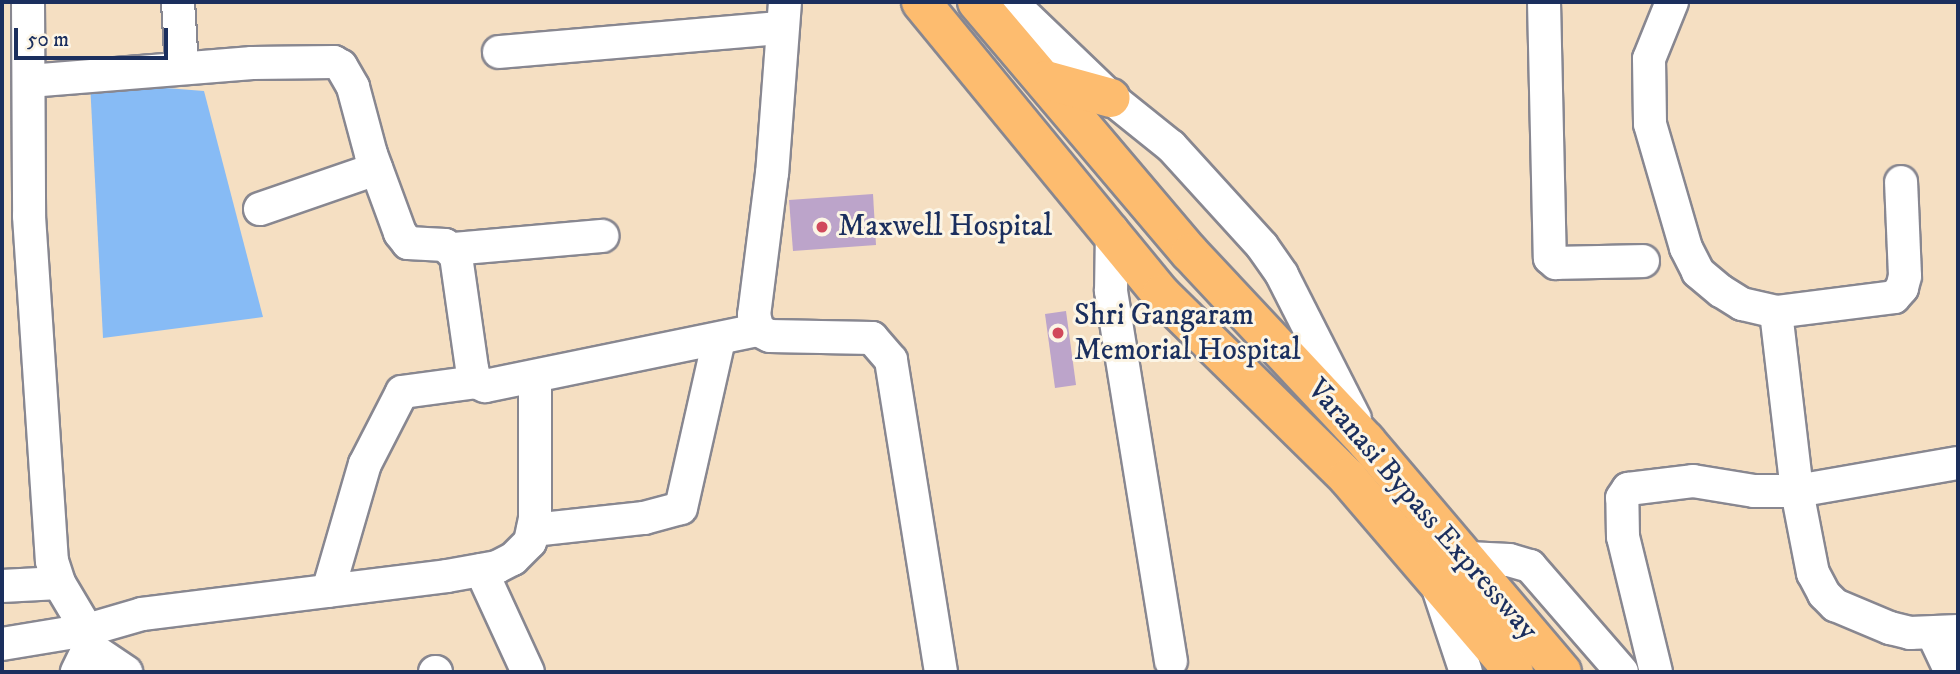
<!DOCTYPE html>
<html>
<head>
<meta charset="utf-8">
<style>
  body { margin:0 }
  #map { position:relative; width:1960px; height:674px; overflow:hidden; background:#f5dfc2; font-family:"IM FELL DW Pica",serif }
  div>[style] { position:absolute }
  .water>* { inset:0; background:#87bbf5 }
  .building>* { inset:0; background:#bca4ca }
  .roads { filter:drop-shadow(2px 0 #888790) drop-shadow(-2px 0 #888790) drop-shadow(0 2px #888790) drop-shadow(0 -2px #888790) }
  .minor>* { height:32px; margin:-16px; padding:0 16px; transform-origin:16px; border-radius:16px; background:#fff }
  .highway>* { height:38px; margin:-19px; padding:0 19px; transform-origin:19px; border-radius:19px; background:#fdbc6f }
  .dots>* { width:19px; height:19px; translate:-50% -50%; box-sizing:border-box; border:4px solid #fcf5e5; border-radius:50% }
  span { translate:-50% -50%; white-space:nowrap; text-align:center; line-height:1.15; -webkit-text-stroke:6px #fcf5e5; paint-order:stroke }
  .poi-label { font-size:30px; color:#1b2f5e }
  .left { translate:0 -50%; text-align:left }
  .street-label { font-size:30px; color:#1b2f5e }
  .frame { position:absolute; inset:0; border:4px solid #1b2f5e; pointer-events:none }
  .scale { position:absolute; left:14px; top:28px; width:154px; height:32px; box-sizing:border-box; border:4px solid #1b2f5e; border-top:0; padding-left:9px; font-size:21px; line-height:24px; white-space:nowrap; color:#1b2f5e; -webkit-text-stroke:5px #fcf5e5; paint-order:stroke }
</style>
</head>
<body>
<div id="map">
  <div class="water">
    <div style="clip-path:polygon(90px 82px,204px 91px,263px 317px,103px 338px)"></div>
  </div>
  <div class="building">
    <div style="clip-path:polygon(873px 194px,876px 245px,793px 251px,789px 200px)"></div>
    <div style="clip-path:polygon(1066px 311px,1076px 385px,1055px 388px,1045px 314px)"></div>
  </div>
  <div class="roads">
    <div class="minor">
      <div style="left:28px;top:2px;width:214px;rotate:89.7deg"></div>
      <div style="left:29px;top:216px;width:346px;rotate:86.2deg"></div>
      <div style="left:52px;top:561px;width:23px;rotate:72deg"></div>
      <div style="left:59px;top:583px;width:55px;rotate:59.2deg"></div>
      <div style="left:87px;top:630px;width:17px;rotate:83deg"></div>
      <div style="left:89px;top:647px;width:28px;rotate:116deg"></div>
      <div style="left:178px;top:2px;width:66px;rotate:86.5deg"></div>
      <div style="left:785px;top:2px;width:171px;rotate:94.3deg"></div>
      <div style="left:772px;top:173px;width:143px;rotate:97.2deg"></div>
      <div style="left:754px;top:315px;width:16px;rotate:75deg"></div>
      <div style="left:758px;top:330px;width:13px;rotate:27deg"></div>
      <div style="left:770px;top:336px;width:102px;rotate:1.1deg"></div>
      <div style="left:872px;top:338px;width:29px;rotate:49deg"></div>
      <div style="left:891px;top:360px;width:316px;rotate:80.9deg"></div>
      <div style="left:1011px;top:2px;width:139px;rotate:43.8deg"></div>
      <div style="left:1111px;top:98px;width:77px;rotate:38.7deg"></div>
      <div style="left:1171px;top:146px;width:135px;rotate:47.7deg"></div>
      <div style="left:1262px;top:246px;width:35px;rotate:55deg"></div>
      <div style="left:1282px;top:275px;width:161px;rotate:63.1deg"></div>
      <div style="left:1544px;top:2px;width:256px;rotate:88.7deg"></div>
      <div style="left:1550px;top:258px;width:8px;rotate:40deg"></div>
      <div style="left:1556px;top:263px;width:87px;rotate:-1.3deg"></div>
      <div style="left:1672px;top:2px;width:61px;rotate:112deg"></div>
      <div style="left:1649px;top:59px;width:65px;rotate:89.1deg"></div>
      <div style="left:1650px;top:124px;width:129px;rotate:73.8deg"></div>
      <div style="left:1686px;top:248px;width:27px;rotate:63deg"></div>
      <div style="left:1698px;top:272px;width:30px;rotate:40deg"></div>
      <div style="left:1721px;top:291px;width:25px;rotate:32deg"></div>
      <div style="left:1742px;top:304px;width:35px;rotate:13deg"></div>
      <div style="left:1776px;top:312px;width:119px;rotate:-7.2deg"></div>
      <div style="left:1894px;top:297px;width:12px;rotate:-48deg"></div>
      <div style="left:1902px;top:288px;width:12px;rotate:-76deg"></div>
      <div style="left:1905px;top:276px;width:94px;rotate:-92.4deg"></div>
      <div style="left:499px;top:52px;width:283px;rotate:-4.9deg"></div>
      <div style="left:29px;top:81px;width:224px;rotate:-4.6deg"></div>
      <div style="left:252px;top:63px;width:82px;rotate:-0.7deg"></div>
      <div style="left:334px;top:62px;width:8px;rotate:30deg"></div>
      <div style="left:341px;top:66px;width:24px;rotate:60deg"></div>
      <div style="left:353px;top:87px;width:69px;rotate:75deg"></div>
      <div style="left:371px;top:154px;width:84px;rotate:69.8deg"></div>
      <div style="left:400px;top:233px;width:13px;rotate:51deg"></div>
      <div style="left:408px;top:243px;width:37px;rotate:3deg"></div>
      <div style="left:445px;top:245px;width:16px;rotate:45deg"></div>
      <div style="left:456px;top:256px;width:114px;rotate:81.9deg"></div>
      <div style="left:472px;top:369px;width:14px;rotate:73deg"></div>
      <div style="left:476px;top:382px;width:10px;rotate:24deg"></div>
      <div style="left:485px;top:386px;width:279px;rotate:-11.6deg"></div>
      <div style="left:260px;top:209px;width:123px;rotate:-19deg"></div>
      <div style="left:1112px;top:230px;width:61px;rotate:90.9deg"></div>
      <div style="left:1111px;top:291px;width:375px;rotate:80.8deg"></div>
      <div style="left:453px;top:249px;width:150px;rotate:-5deg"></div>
      <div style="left:1776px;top:312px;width:180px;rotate:83.3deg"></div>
      <div style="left:1797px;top:491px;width:84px;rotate:79deg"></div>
      <div style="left:1813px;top:573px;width:24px;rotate:62deg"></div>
      <div style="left:1824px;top:594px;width:16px;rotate:45deg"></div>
      <div style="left:1835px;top:605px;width:60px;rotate:22.7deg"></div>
      <div style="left:1890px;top:628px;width:21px;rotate:14deg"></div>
      <div style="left:1910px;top:633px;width:48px;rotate:-2.4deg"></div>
      <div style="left:533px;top:530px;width:112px;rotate:-6.2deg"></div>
      <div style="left:644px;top:518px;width:38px;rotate:-15deg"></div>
      <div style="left:681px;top:508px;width:173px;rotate:-77.3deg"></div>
      <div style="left:1468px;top:558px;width:41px;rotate:2.8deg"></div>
      <div style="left:1509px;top:560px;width:22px;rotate:16deg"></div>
      <div style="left:1530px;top:566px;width:140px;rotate:49deg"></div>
      <div style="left:481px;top:570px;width:112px;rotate:65.3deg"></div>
      <div style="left:2px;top:586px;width:57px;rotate:-3deg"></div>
      <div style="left:328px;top:591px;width:132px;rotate:-73.8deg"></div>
      <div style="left:365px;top:464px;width:81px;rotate:-62.8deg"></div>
      <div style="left:402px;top:392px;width:75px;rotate:-7.7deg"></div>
      <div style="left:1439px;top:591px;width:85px;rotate:71.6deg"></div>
      <div style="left:1933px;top:634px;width:42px;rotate:64.7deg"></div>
      <div style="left:2px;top:644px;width:86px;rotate:-9.4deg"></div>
      <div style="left:87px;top:630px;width:57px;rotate:-16.2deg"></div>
      <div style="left:142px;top:614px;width:307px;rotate:-7.1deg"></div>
      <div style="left:447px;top:576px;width:51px;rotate:-10.2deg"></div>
      <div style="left:497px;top:567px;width:18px;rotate:-27deg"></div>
      <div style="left:513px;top:559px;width:24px;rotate:-45deg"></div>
      <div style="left:530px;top:542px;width:25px;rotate:-78deg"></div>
      <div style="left:535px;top:518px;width:139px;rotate:-90deg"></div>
      <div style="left:89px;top:647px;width:45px;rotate:34deg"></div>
      <div style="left:435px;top:672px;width:1px"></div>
      <div style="left:1656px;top:672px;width:139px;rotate:-103.7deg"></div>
      <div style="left:1623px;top:537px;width:39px;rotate:-91deg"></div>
      <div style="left:1622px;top:498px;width:11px;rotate:-56deg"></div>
      <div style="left:1628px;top:489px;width:65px;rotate:-7deg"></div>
      <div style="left:1693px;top:481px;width:62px;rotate:9.3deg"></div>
      <div style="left:1754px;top:491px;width:43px"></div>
      <div style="left:1797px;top:491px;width:163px;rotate:-9.9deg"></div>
    </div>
    <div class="highway">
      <div style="left:921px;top:2px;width:378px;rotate:50.6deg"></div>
      <div style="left:1161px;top:294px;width:262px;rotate:44.5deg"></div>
      <div style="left:1348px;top:478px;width:255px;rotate:49.4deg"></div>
      <div style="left:977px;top:2px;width:329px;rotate:49.7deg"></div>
      <div style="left:1190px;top:253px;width:258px;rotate:46.9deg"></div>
      <div style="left:1366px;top:441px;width:303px;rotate:49.7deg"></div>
      <div style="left:1046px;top:80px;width:67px;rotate:15.5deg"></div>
    </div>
  </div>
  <div class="dots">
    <div style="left:822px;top:227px;background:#d1495b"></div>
    <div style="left:1058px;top:333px;background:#d1495b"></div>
  </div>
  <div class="poi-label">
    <span class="left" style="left:838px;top:227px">Maxwell Hospital</span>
    <span class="left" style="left:1074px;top:333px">Shri Gangaram<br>Memorial Hospital</span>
  </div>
  <div class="street-label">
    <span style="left:1422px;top:510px;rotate:49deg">Varanasi Bypass Expressway</span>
  </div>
  <div class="frame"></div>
  <div class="scale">50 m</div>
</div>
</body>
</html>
